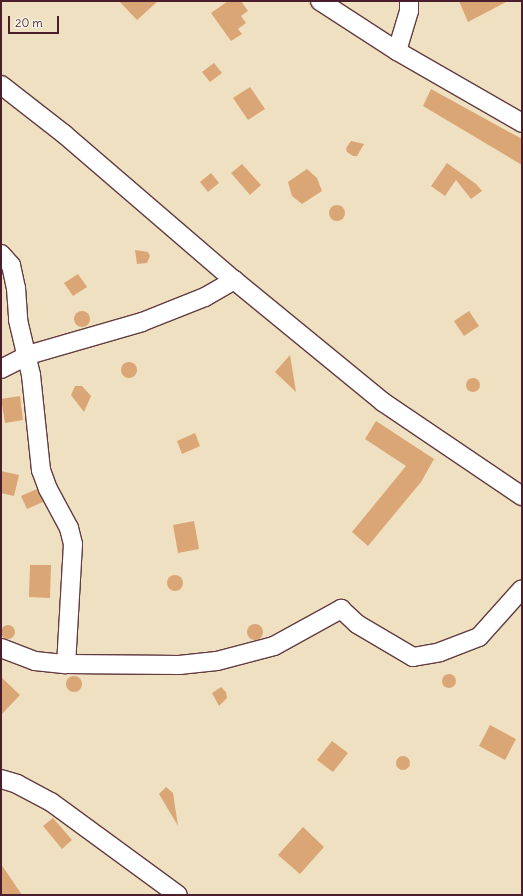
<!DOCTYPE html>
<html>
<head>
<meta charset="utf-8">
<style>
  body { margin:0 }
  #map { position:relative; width:523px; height:896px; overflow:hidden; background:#eee0c0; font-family:Delius,sans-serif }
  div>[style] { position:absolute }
  .building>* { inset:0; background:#daa676 }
  .round { border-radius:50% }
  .roads { filter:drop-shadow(1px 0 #633c41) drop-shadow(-1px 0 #633c41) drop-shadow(0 1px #633c41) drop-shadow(0 -1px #633c41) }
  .minor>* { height:18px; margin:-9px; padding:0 9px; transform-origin:9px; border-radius:9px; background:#fff }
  span { translate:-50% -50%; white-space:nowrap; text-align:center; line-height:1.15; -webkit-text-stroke:3px #f7f3e8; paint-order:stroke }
  .frame { position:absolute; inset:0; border:2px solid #4a1f2b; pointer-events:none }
  .scale { position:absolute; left:8px; top:16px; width:51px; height:18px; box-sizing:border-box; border:2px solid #4a1f2b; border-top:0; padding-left:5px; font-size:12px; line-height:14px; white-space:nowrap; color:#4a1f2b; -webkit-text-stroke:3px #f7f3e8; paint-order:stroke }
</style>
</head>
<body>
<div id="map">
  <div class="building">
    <div style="clip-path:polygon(119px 1px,158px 1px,137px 20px)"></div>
    <div style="clip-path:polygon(228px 1px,241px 1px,248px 11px,241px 16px,246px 23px,238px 29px,242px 34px,231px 41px,211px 13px)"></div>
    <div style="clip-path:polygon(459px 1px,508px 1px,468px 22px)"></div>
    <div style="clip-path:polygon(214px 63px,222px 73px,210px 82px,202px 72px)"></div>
    <div style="clip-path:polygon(250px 87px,265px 109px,248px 120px,233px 98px)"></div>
    <div style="clip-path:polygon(431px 89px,522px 139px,522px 165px,423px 106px)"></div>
    <div style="clip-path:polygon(351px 141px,364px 144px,357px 156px,353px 156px,347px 152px,346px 148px)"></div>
    <div style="clip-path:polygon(447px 163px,476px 184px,482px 191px,471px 199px,456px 180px,445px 196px,431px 186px)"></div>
    <div style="clip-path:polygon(242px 164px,261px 185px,250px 195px,231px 173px)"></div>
    <div style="clip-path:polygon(307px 169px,317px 178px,322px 191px,302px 204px,292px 196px,288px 182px)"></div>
    <div style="clip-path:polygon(211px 173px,219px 183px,208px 192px,200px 182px)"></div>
    <div class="round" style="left:329px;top:205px;width:16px;height:16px"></div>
    <div style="clip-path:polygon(135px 250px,148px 252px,150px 256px,147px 263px,137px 264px)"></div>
    <div style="clip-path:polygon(78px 274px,87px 287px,73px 296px,64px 283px)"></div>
    <div style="clip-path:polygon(469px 311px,479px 326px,464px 336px,454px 321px)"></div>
    <div class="round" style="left:74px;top:311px;width:16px;height:16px"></div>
    <div style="clip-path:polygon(290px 355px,296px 392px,275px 372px)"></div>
    <div class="round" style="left:121px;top:362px;width:16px;height:16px"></div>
    <div class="round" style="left:466px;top:378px;width:14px;height:14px"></div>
    <div style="clip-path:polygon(75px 386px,82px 386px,91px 396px,84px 412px,71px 395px)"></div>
    <div style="clip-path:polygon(20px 396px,23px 420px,5px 423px,1px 399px)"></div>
    <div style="clip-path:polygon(376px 421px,434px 459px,421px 482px,368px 546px,352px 532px,406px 466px,365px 439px)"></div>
    <div style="clip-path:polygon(195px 433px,200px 446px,182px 454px,177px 441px)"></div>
    <div style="clip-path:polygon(1px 471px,19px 475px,14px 496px,1px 493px)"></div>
    <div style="clip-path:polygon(37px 489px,43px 502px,27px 509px,21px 496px)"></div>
    <div style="clip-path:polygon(194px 521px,199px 549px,178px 553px,173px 525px)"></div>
    <div style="clip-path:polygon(30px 565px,51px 565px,50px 598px,29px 597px)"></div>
    <div class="round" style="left:167px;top:575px;width:16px;height:16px"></div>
    <div class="round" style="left:247px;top:624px;width:16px;height:16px"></div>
    <div class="round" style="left:1px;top:625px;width:14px;height:14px"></div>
    <div class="round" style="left:442px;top:674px;width:14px;height:14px"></div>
    <div class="round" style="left:66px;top:676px;width:16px;height:16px"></div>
    <div style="clip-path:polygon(1px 677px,20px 695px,1px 715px)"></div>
    <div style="clip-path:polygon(221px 687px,226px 692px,227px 698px,219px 706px,212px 693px)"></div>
    <div style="clip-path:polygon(490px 725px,516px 739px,505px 760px,479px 746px)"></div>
    <div style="clip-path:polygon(332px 741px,348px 753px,333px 772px,317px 760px)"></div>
    <div class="round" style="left:396px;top:756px;width:14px;height:14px"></div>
    <div style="clip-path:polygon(166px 787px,173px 793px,178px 826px,159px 794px)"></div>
    <div style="clip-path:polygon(53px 818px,72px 840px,62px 849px,43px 826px)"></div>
    <div style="clip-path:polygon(303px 827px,324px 847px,300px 874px,278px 855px)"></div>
    <div style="clip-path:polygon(1px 864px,22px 895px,1px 895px)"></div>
  </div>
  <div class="roads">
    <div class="minor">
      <div style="left:320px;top:1px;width:92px;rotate:33deg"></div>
      <div style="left:397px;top:51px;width:144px;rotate:29.9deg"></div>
      <div style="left:397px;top:51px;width:42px;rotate:-73.3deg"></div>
      <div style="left:409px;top:11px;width:10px;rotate:-90deg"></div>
      <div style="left:1px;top:85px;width:80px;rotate:37.9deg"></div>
      <div style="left:64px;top:134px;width:224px;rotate:40.7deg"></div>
      <div style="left:234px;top:280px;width:193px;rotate:39.3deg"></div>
      <div style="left:383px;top:402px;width:168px;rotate:34.1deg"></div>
      <div style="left:1px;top:254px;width:15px;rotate:48deg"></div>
      <div style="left:11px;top:265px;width:24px;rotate:78deg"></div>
      <div style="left:16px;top:288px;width:32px;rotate:86deg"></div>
      <div style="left:18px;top:320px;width:57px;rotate:76.7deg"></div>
      <div style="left:31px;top:375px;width:96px;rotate:84deg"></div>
      <div style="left:41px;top:470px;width:20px;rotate:70deg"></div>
      <div style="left:48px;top:489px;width:44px;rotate:61.7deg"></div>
      <div style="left:69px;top:528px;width:16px;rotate:76deg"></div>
      <div style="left:73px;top:544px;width:120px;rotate:93.3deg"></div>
      <div style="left:1px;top:369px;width:30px;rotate:-27deg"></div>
      <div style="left:28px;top:355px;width:119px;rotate:-16.1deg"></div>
      <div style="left:142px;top:322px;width:68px;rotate:-21.6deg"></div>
      <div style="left:205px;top:297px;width:34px;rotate:-30deg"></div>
      <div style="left:1px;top:648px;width:36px;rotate:21deg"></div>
      <div style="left:35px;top:661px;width:31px;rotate:6deg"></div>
      <div style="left:66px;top:664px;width:113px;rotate:0.5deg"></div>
      <div style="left:179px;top:665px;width:38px;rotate:-6deg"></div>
      <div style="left:217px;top:661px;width:59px;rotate:-14.7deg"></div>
      <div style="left:274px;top:646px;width:77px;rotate:-28.9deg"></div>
      <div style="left:341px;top:609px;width:22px;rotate:43deg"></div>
      <div style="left:357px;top:624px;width:65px;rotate:30.5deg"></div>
      <div style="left:413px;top:657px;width:27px;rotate:-10deg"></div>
      <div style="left:440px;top:652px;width:42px;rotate:-21deg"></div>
      <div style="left:479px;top:637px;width:64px;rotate:-48.1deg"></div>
      <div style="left:1px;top:779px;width:17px;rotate:17deg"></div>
      <div style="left:17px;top:784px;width:38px;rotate:28deg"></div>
      <div style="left:51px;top:802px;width:157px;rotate:36.2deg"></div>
    </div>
  </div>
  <div class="frame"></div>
  <div class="scale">20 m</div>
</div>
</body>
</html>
